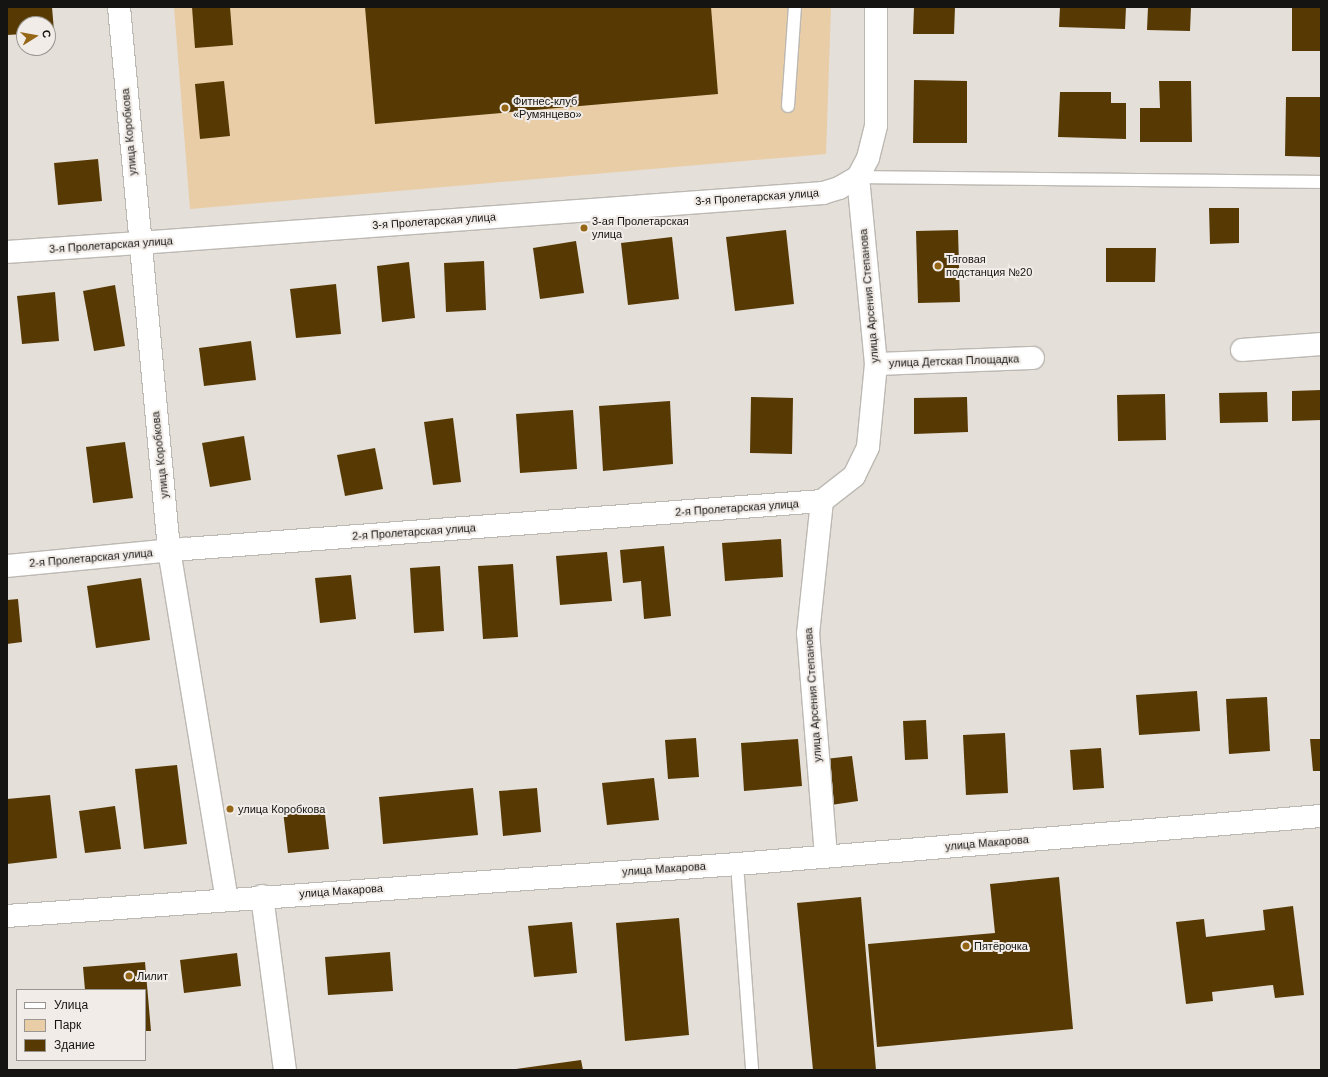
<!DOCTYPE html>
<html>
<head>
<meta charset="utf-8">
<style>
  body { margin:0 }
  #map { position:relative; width:1328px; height:1077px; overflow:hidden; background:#e4dfd9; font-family:Arial,sans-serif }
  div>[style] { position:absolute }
  .green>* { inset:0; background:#e9cda6 }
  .building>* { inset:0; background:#573904 }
  .roads { filter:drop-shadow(1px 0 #bcb8b2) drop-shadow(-1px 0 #bcb8b2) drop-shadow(0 1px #bcb8b2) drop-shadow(0 -1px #bcb8b2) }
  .lane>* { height:12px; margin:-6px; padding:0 6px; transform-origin:6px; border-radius:6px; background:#fff }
  .street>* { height:22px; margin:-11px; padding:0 11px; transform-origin:11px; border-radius:11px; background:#fff }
  .secondary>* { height:22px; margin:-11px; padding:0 11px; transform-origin:11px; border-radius:11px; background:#fff }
  .dots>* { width:11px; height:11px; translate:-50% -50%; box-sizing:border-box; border:2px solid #f1ece7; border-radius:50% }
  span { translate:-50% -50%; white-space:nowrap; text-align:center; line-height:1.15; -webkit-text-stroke:4px #f1ece7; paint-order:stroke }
  .poi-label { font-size:11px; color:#151412 }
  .left { translate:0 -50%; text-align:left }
  .street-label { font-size:11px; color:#151412 }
  .frame { position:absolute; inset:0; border:8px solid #151412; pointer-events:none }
  .legend { position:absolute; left:16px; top:989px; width:130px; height:72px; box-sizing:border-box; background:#f1ece7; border:1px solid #999692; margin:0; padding:5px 7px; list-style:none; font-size:12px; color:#151412 }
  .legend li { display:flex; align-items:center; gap:8px; height:20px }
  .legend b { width:20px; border:1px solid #999692 }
  .north { position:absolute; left:16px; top:16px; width:40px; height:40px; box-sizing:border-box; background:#f1ece7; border:1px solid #999692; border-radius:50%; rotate:79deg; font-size:11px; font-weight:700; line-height:16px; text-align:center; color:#151412 }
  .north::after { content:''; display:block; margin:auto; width:14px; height:18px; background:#956615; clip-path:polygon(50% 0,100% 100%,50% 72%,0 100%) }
</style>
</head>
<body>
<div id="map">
  <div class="green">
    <div style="clip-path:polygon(174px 7px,831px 7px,826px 154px,190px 209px)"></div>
  </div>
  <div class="building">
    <div style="clip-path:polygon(7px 7px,52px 7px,54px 31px,48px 32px,48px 24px,24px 24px,24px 34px,7px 35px)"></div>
    <div style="clip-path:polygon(192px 7px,230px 7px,233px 45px,195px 48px)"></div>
    <div style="clip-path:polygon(365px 7px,711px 7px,718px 94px,375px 124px)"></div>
    <div style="clip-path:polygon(914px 7px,955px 7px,954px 34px,913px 34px)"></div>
    <div style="clip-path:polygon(1060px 7px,1126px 7px,1125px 29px,1059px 27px)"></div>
    <div style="clip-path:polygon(1148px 7px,1191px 7px,1190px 31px,1147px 30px)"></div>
    <div style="clip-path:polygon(1292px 7px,1321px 7px,1321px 51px,1292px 51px)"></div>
    <div style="clip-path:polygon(914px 80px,967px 81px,967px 143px,913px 143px)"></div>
    <div style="clip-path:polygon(224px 81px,230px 136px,200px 139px,195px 84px)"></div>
    <div style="clip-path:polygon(1159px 81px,1191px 81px,1192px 142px,1140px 142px,1140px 108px,1160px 108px)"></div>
    <div style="clip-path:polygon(1060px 92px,1111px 92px,1111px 103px,1126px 103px,1126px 139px,1058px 137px)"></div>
    <div style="clip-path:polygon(1286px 97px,1321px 97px,1321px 157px,1285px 156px)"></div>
    <div style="clip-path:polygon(98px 159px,102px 201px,58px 205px,54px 163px)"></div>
    <div style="clip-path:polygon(1209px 208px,1239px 208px,1239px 243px,1210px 244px)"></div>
    <div style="clip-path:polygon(786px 230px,794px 304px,735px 311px,726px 237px)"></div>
    <div style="clip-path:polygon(958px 230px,960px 302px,918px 303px,916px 231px)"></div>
    <div style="clip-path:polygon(672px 237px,679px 299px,628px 305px,621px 243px)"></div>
    <div style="clip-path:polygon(576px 241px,584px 293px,540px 299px,533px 248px)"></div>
    <div style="clip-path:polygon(1106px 248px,1156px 248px,1155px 282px,1106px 282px)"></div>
    <div style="clip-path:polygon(484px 261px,486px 310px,446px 312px,444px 263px)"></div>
    <div style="clip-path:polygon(409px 262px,415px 318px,382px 322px,377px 266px)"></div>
    <div style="clip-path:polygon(336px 284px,341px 334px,296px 338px,290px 289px)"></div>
    <div style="clip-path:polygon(115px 285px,125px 346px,94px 351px,83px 291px)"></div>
    <div style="clip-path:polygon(55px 292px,59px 341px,22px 344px,17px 296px)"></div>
    <div style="clip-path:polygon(251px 341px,256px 380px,204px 386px,199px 348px)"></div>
    <div style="clip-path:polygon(1321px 390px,1321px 420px,1292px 421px,1292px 391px)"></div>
    <div style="clip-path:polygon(1267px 392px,1268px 422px,1220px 423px,1219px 393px)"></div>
    <div style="clip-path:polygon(1165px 394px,1166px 440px,1118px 441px,1117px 395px)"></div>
    <div style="clip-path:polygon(751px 397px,793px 398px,792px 454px,750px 453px)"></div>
    <div style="clip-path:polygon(967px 397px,968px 432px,914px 434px,914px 398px)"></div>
    <div style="clip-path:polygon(670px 401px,673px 464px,603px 471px,599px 406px)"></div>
    <div style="clip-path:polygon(573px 410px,577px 469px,520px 473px,516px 414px)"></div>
    <div style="clip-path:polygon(453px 418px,461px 482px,433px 485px,424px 422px)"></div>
    <div style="clip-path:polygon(244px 436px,251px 480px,210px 487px,202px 443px)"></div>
    <div style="clip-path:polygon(125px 442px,133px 498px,93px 503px,86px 447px)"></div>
    <div style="clip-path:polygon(375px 448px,383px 489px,345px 496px,337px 455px)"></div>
    <div style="clip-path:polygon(781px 539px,783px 577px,725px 581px,722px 543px)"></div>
    <div style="clip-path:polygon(664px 546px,671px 616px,644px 619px,641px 581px,623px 583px,620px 550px)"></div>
    <div style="clip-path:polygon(607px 552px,612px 601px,560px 605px,556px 556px)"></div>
    <div style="clip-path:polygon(513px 564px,518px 637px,483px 639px,478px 566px)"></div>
    <div style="clip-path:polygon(440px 566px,444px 631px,414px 633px,410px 568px)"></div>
    <div style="clip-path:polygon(351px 575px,356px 619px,320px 623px,315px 578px)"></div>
    <div style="clip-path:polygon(141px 578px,150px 640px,96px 648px,87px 586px)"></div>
    <div style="clip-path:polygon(18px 599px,22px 642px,7px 644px,7px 600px)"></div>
    <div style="clip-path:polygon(1197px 691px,1200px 731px,1139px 735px,1136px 695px)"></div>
    <div style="clip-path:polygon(1267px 697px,1270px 751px,1229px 754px,1226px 699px)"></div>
    <div style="clip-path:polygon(926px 720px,928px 759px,905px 760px,903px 721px)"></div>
    <div style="clip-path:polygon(1005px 733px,1008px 793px,966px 795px,963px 735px)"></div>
    <div style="clip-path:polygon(696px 738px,699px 777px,668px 779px,665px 740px)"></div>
    <div style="clip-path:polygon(798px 739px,802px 786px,744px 791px,741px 743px)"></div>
    <div style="clip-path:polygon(1310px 739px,1321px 739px,1321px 771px,1313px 771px)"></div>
    <div style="clip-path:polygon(1101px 748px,1104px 788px,1073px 790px,1070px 750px)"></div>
    <div style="clip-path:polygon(852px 756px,858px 801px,831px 805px,825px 759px)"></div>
    <div style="clip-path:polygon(177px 765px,187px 844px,144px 849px,135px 769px)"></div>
    <div style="clip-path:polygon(654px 778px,659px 820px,607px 825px,602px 783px)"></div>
    <div style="clip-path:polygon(473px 788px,478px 835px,383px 844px,379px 797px)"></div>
    <div style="clip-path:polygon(537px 788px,541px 832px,503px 836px,499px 791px)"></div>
    <div style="clip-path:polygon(50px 795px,57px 858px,7px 864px,7px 799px)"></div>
    <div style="clip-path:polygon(115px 806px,121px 849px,85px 853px,79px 811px)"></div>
    <div style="clip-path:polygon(324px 806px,329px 849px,288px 853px,283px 811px)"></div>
    <div style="clip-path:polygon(1059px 877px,1073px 1029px,877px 1047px,868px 944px,995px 933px,990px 884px)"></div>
    <div style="clip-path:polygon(861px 897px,876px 1070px,813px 1070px,797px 903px)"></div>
    <div style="clip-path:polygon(1293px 906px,1304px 995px,1275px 998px,1273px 985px,1212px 992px,1213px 1001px,1186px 1004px,1176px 922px,1204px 919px,1206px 937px,1265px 930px,1263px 910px)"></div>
    <div style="clip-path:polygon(679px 918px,689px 1035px,625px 1041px,616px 923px)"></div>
    <div style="clip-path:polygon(572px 922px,577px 973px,534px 977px,528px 926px)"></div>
    <div style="clip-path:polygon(390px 952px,393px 991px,328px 995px,325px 957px)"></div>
    <div style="clip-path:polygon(237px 953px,241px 986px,184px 993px,180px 960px)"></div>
    <div style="clip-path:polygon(145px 962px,151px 1031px,145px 1031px,145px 990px,85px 990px,83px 967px)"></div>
    <div style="clip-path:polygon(581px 1060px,583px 1070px,516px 1070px,516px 1069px)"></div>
  </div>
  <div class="roads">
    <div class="lane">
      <div style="left:788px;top:106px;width:99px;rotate:-86deg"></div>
      <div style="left:858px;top:177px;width:463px;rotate:0.6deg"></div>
      <div style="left:737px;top:864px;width:207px;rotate:85.8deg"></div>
    </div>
    <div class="street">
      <div style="left:7px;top:252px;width:132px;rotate:-3.9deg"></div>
      <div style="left:1242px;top:350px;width:79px;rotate:-4.3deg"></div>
      <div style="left:876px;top:364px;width:157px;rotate:-2.2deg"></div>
      <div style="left:7px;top:566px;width:179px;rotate:-5.5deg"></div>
      <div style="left:185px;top:549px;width:639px;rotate:-4.31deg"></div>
      <div style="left:826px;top:856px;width:223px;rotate:-94.6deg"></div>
      <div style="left:808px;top:634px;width:134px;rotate:-84deg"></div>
      <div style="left:822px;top:501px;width:41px;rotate:-38deg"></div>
      <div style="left:854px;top:476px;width:32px;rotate:-64deg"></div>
      <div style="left:868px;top:447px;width:83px;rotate:-84.5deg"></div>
      <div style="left:876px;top:364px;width:188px;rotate:-95.5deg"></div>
      <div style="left:262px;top:896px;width:176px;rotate:82.5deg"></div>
    </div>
    <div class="secondary">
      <div style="left:119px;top:7px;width:545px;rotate:84.74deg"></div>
      <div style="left:169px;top:550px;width:354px;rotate:80.6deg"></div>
      <div style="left:139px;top:243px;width:686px;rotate:-4.18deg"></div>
      <div style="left:823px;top:193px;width:17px;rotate:-17deg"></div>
      <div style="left:839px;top:188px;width:22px;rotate:-30deg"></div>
      <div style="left:858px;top:177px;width:21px;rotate:-62deg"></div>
      <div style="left:868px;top:158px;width:34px;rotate:-76deg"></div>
      <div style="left:876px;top:125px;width:118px;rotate:-90deg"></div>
      <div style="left:7px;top:916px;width:732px;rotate:-4.07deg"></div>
      <div style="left:737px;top:864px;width:586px;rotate:-4.7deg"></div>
    </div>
  </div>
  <div class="dots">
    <div style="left:505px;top:108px;background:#956615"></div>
    <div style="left:584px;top:228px;background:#956615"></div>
    <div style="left:938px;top:266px;background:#956615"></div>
    <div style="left:230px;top:809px;background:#956615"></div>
    <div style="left:966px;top:946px;background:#956615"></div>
    <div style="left:129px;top:976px;background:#956615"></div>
  </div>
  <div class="poi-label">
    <span class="left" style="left:513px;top:108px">Фитнес-клуб<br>«Румянцево»</span>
    <span class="left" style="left:592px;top:228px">3-ая Пролетарская<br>улица</span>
    <span class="left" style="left:946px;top:266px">Тяговая<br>подстанция №20</span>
    <span class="left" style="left:238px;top:809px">улица Коробкова</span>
    <span class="left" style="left:974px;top:946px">Пятёрочка</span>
    <span class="left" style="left:137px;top:976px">Лилит</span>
  </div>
  <div class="street-label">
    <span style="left:129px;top:132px;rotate:-95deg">улица Коробкова</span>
    <span style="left:757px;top:197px;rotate:-4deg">3-я Пролетарская улица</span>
    <span style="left:434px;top:221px;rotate:-4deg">3-я Пролетарская улица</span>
    <span style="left:111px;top:245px;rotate:-4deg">3-я Пролетарская улица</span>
    <span style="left:869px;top:296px;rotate:-95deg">улица Арсения Степанова</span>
    <span style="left:954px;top:361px;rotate:-2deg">улица Детская Площадка</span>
    <span style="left:160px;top:455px;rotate:-96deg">улица Коробкова</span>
    <span style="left:737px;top:508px;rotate:-4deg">2-я Пролетарская улица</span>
    <span style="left:414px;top:532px;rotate:-4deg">2-я Пролетарская улица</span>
    <span style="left:91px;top:558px;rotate:-5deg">2-я Пролетарская улица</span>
    <span style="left:813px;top:695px;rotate:-94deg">улица Арсения Степанова</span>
    <span style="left:987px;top:843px;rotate:-5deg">улица Макарова</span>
    <span style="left:664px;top:869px;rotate:-4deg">улица Макарова</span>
    <span style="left:341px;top:891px;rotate:-4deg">улица Макарова</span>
  </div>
  <div class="frame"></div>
  <ul class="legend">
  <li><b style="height:5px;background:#fff"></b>Улица</li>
  <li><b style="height:11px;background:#e9cda6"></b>Парк</li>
  <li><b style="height:11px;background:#573904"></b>Здание</li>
  </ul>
  <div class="north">С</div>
</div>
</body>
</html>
